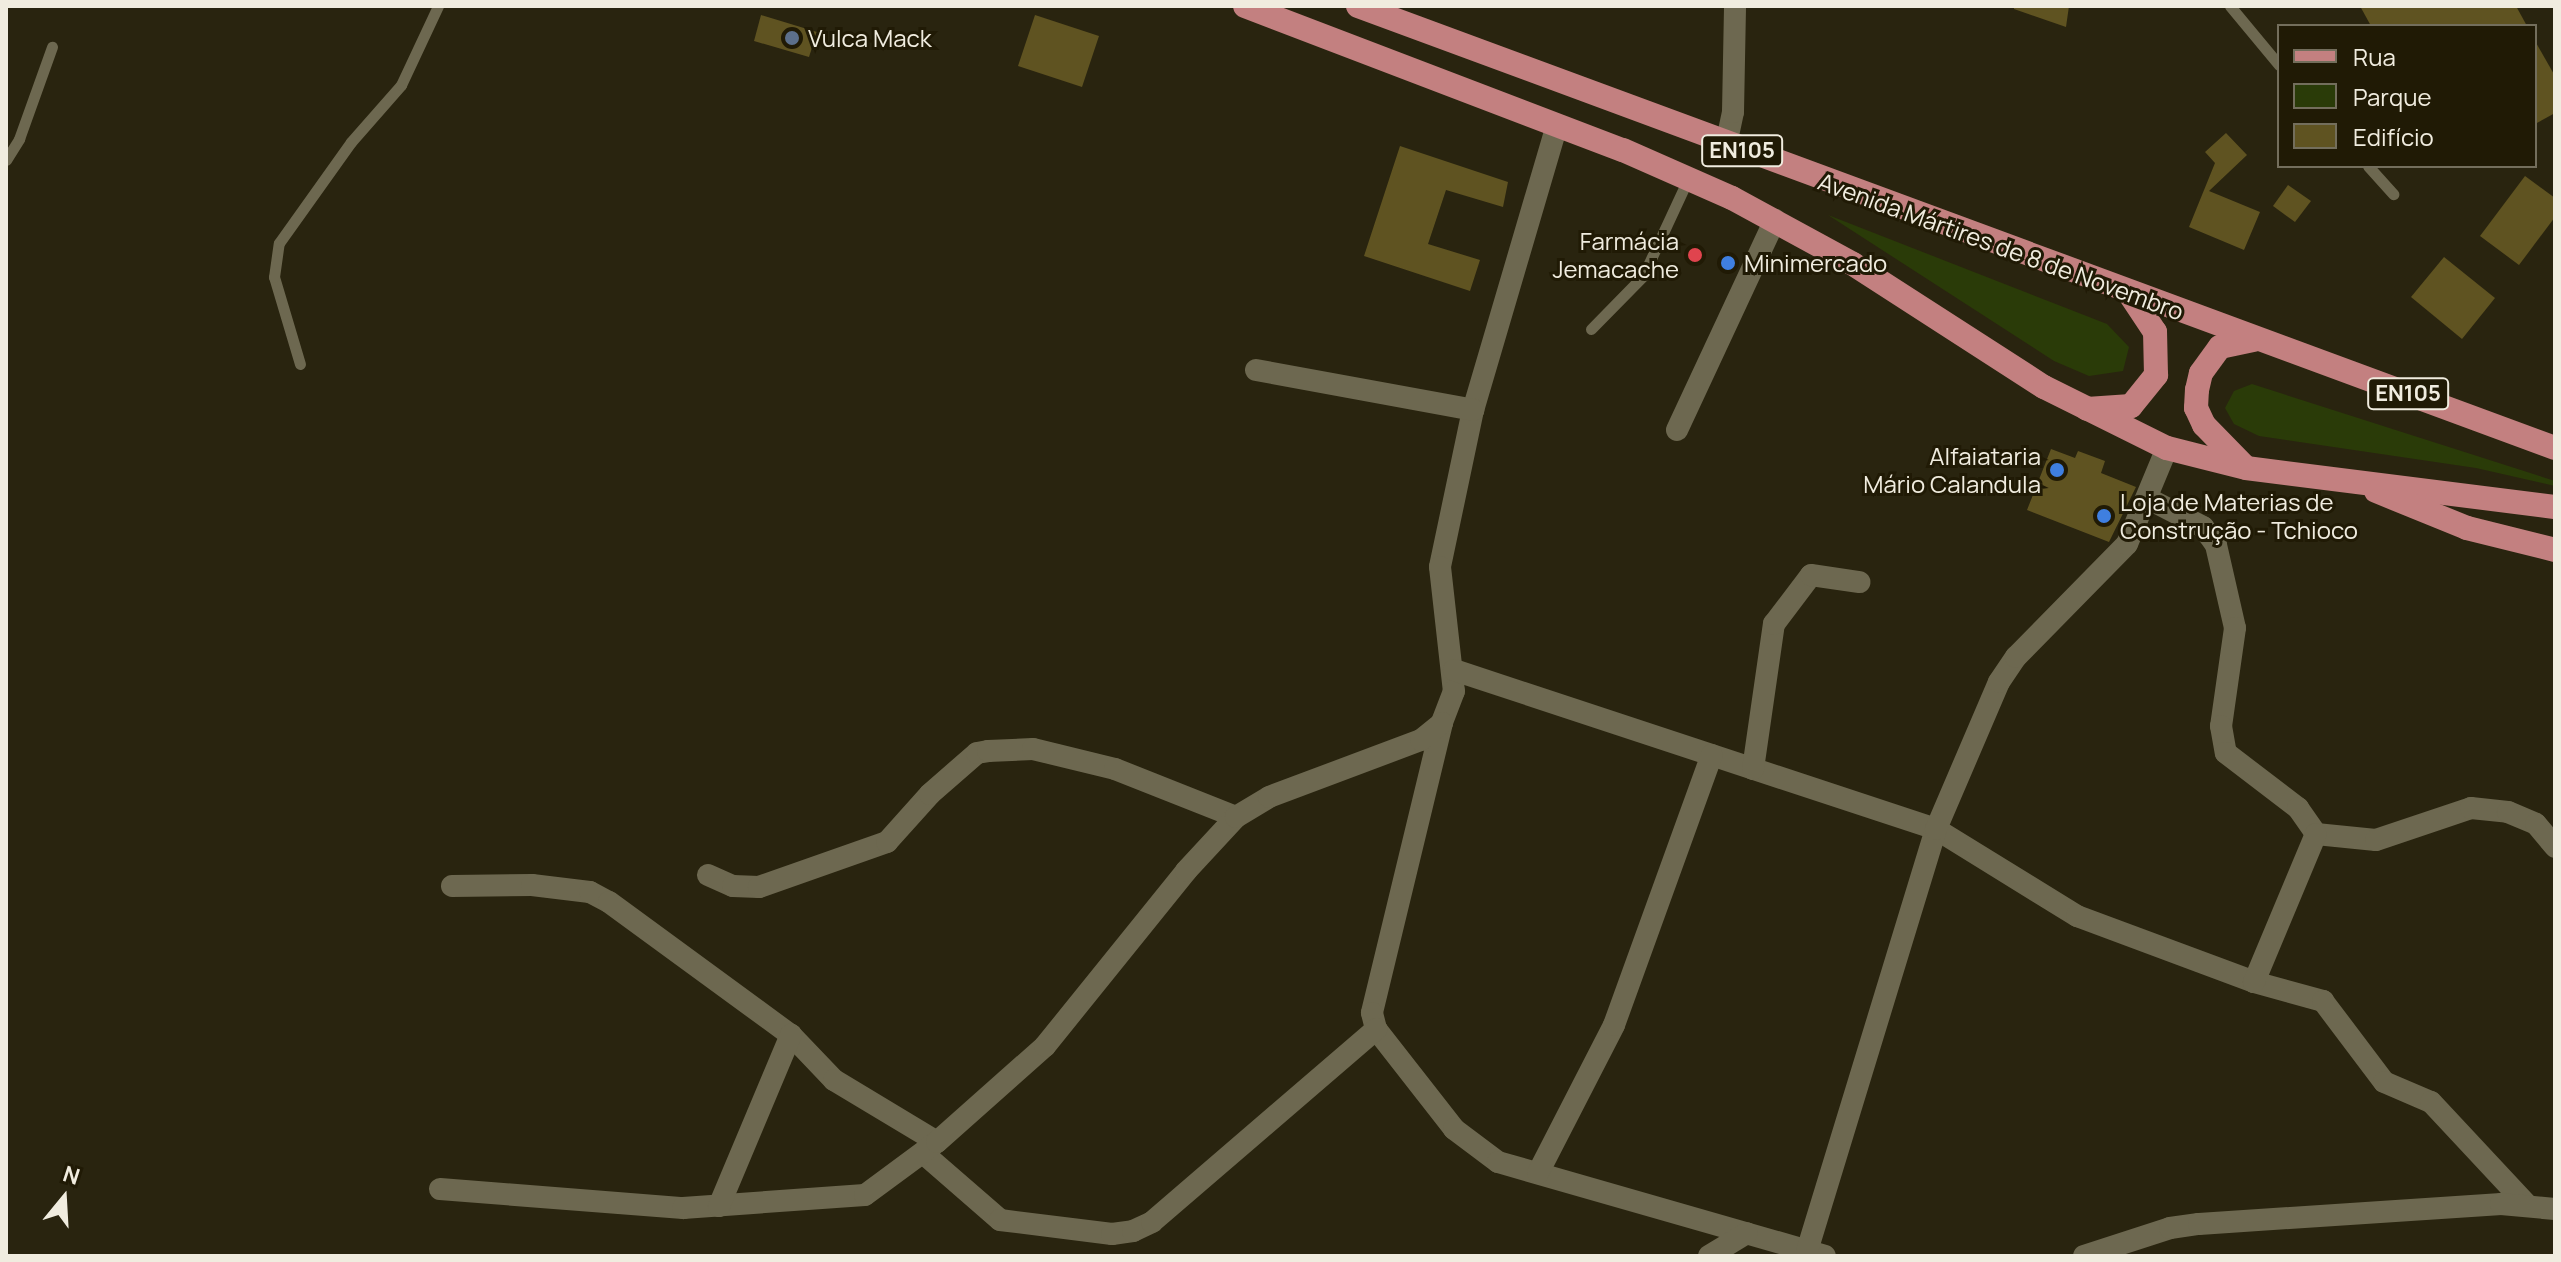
<!DOCTYPE html>
<html>
<head>
<meta charset="utf-8">
<style>
  body { margin:0 }
  #map { position:relative; width:2561px; height:1262px; overflow:hidden; background:#29240f; font-family:Manrope,sans-serif }
  div>[style] { position:absolute }
  .green>* { inset:0; background:#2a3b08 }
  .building>* { inset:0; background:#5f5321 }
  .lane>* { height:11px; margin:-5.5px; padding:0 5.5px; transform-origin:5.5px; border-radius:5.5px; background:#6d6850 }
  .street>* { height:22px; margin:-11px; padding:0 11px; transform-origin:11px; border-radius:11px; background:#6d6850 }
  .primary>* { height:24px; margin:-12px; padding:0 12px; transform-origin:12px; border-radius:12px; background:#c38080 }
  .dots>* { width:22px; height:22px; translate:-50% -50%; box-sizing:border-box; border:4px solid #201a05; border-radius:50% }
  span { translate:-50% -50%; white-space:nowrap; text-align:center; line-height:1.15; -webkit-text-stroke:6px #201a05; paint-order:stroke }
  .shield-label span { padding:2px 6px; background:#201a05; border:2px solid; border-radius:6px; -webkit-text-stroke-width:0 }
  .shield-label { font-size:22px; color:#f0ecdf; font-weight:700 }
  .poi-label { font-size:24px; color:#f0ecdf }
  .left { translate:0 -50%; text-align:left }
  .right { translate:-100% -50%; text-align:right }
  .street-label { font-size:24px; color:#f0ecdf }
  .frame { position:absolute; inset:0; border:8px solid #f0ecdf; pointer-events:none }
  .legend { position:absolute; left:2277px; top:24px; width:260px; height:144px; box-sizing:border-box; background:#201a05; border:2px solid #736e5c; margin:0; padding:10px 14px; list-style:none; font-size:24px; color:#f0ecdf }
  .legend li { display:flex; align-items:center; gap:16px; height:40px }
  .legend b { width:40px; border:2px solid #736e5c }
  .north { position:absolute; left:24px; top:1158px; width:80px; height:80px; -webkit-text-stroke:6px #201a05; paint-order:stroke; rotate:18deg; font-size:22px; font-weight:700; line-height:32px; text-align:center; color:#f0ecdf }
  .north::after { content:''; display:block; margin:auto; width:28px; height:36px; background:#f0ecdf; clip-path:polygon(50% 0,100% 100%,50% 72%,0 100%) }
</style>
</head>
<body>
<div id="map">
  <div class="green">
    <div style="clip-path:polygon(1828px 215px,2107px 324px,2129px 347px,2123px 371px,2089px 376px,2054px 361px)"></div>
    <div style="clip-path:polygon(2252px 384px,2555px 481px,2555px 486px,2476px 468px,2259px 436px,2234px 424px,2225px 408px,2234px 391px)"></div>
  </div>
  <div class="building">
    <div style="clip-path:polygon(2014px 6px,2069px 6px,2066px 27px,2014px 9px)"></div>
    <div style="clip-path:polygon(2360px 6px,2516px 6px,2527px 26px,2371px 26px)"></div>
    <div style="clip-path:polygon(761px 15px,817px 32px,809px 57px,754px 41px)"></div>
    <div style="clip-path:polygon(1035px 15px,1099px 36px,1082px 87px,1018px 66px)"></div>
    <div style="clip-path:polygon(2535px 41px,2555px 76px,2555px 113px,2535px 124px)"></div>
    <div style="clip-path:polygon(2226px 133px,2247px 155px,2209px 191px,2260px 212px,2244px 250px,2189px 227px,2215px 163px,2205px 152px)"></div>
    <div style="clip-path:polygon(1400px 146px,1508px 182px,1503px 207px,1446px 190px,1428px 244px,1480px 260px,1470px 291px,1364px 256px)"></div>
    <div style="clip-path:polygon(2525px 176px,2555px 198px,2555px 217px,2519px 265px,2480px 236px)"></div>
    <div style="clip-path:polygon(2288px 185px,2311px 201px,2295px 222px,2273px 206px)"></div>
    <div style="clip-path:polygon(2444px 257px,2495px 298px,2462px 339px,2411px 297px)"></div>
    <div style="clip-path:polygon(2051px 449px,2075px 458px,2078px 451px,2105px 461px,2101px 473px,2136px 487px,2109px 542px,2027px 510px)"></div>
  </div>
  <div class="lane">
    <div style="left:2230px;top:6px;width:77px;rotate:50.3deg"></div>
    <div style="left:6px;top:160px;width:25px;rotate:-58deg"></div>
    <div style="left:19px;top:139px;width:98px;rotate:-70.3deg"></div>
    <div style="left:2368px;top:166px;width:38px;rotate:48deg"></div>
    <div style="left:1591px;top:329px;width:74px;rotate:-45.5deg"></div>
    <div style="left:1643px;top:276px;width:107px;rotate:-65.1deg"></div>
    <div style="left:300px;top:364px;width:91px;rotate:-106.6deg"></div>
    <div style="left:274px;top:277px;width:34px;rotate:-82deg"></div>
    <div style="left:279px;top:243px;width:124px;rotate:-54.5deg"></div>
    <div style="left:351px;top:142px;width:76px;rotate:-48.7deg"></div>
    <div style="left:401px;top:85px;width:87px;rotate:-64.9deg"></div>
  </div>
  <div class="street">
    <div style="left:1557px;top:125px;width:297px;rotate:106.4deg"></div>
    <div style="left:1473px;top:410px;width:160px;rotate:101.9deg"></div>
    <div style="left:1440px;top:567px;width:125px;rotate:83.6deg"></div>
    <div style="left:1454px;top:691px;width:34px;rotate:111deg"></div>
    <div style="left:1442px;top:723px;width:298px;rotate:103.6deg"></div>
    <div style="left:1372px;top:1013px;width:16px;rotate:76deg"></div>
    <div style="left:1376px;top:1029px;width:127px;rotate:52deg"></div>
    <div style="left:1454px;top:1129px;width:55px;rotate:36.9deg"></div>
    <div style="left:1498px;top:1162px;width:340px;rotate:16deg"></div>
    <div style="left:1726px;top:145px;width:34px;rotate:-78deg"></div>
    <div style="left:1733px;top:112px;width:106px;rotate:-88.9deg"></div>
    <div style="left:1256px;top:370px;width:221px;rotate:10.4deg"></div>
    <div style="left:1677px;top:430px;width:232px;rotate:-65deg"></div>
    <div style="left:2149px;top:499px;width:61px;rotate:27.4deg"></div>
    <div style="left:2203px;top:527px;width:22px;rotate:54deg"></div>
    <div style="left:2216px;top:545px;width:85px;rotate:77.1deg"></div>
    <div style="left:2235px;top:628px;width:99px;rotate:98.1deg"></div>
    <div style="left:2221px;top:726px;width:27px;rotate:80deg"></div>
    <div style="left:2226px;top:753px;width:91px;rotate:37.4deg"></div>
    <div style="left:2298px;top:808px;width:32px;rotate:55deg"></div>
    <div style="left:2316px;top:834px;width:60px;rotate:5.7deg"></div>
    <div style="left:2376px;top:840px;width:100px;rotate:-18.6deg"></div>
    <div style="left:2471px;top:808px;width:37px;rotate:6deg"></div>
    <div style="left:2508px;top:812px;width:30px;rotate:23deg"></div>
    <div style="left:2536px;top:824px;width:30px;rotate:50deg"></div>
    <div style="left:1454px;top:670px;width:508px;rotate:18.26deg"></div>
    <div style="left:1936px;top:829px;width:166px;rotate:31.7deg"></div>
    <div style="left:2077px;top:916px;width:189px;rotate:20.4deg"></div>
    <div style="left:2254px;top:982px;width:72px;rotate:15.4deg"></div>
    <div style="left:2323px;top:1001px;width:101px;rotate:53deg"></div>
    <div style="left:2384px;top:1082px;width:51px;rotate:23.1deg"></div>
    <div style="left:2431px;top:1102px;width:141px;rotate:47deg"></div>
    <div style="left:1753px;top:769px;width:147px;rotate:-81.8deg"></div>
    <div style="left:1774px;top:624px;width:61px;rotate:-52.9deg"></div>
    <div style="left:1811px;top:575px;width:49px;rotate:8.3deg"></div>
    <div style="left:708px;top:875px;width:27px;rotate:24deg"></div>
    <div style="left:733px;top:886px;width:26px;rotate:2deg"></div>
    <div style="left:759px;top:887px;width:136px;rotate:-19.4deg"></div>
    <div style="left:887px;top:842px;width:64px;rotate:-48.1deg"></div>
    <div style="left:930px;top:794px;width:62px;rotate:-41.1deg"></div>
    <div style="left:977px;top:753px;width:11px;rotate:-10deg"></div>
    <div style="left:988px;top:751px;width:45px;rotate:-2.5deg"></div>
    <div style="left:1033px;top:749px;width:84px;rotate:13.7deg"></div>
    <div style="left:1115px;top:769px;width:130px;rotate:21.6deg"></div>
    <div style="left:452px;top:886px;width:80px;rotate:-0.7deg"></div>
    <div style="left:532px;top:885px;width:58px;rotate:6.9deg"></div>
    <div style="left:590px;top:892px;width:21px;rotate:28deg"></div>
    <div style="left:609px;top:902px;width:225px;rotate:36.2deg"></div>
    <div style="left:791px;top:1035px;width:62px;rotate:46.3deg"></div>
    <div style="left:834px;top:1080px;width:120px;rotate:31deg"></div>
    <div style="left:2254px;top:982px;width:160px;rotate:-67.3deg"></div>
    <div style="left:923px;top:1153px;width:102px;rotate:41deg"></div>
    <div style="left:1000px;top:1220px;width:113px;rotate:7.1deg"></div>
    <div style="left:1112px;top:1234px;width:21px;rotate:-8deg"></div>
    <div style="left:1133px;top:1231px;width:21px;rotate:-25deg"></div>
    <div style="left:1152px;top:1222px;width:296px;rotate:-40.7deg"></div>
    <div style="left:1538px;top:1173px;width:166px;rotate:-62.8deg"></div>
    <div style="left:1614px;top:1025px;width:287px;rotate:-70.1deg"></div>
    <div style="left:440px;top:1189px;width:244px;rotate:4.5deg"></div>
    <div style="left:683px;top:1208px;width:182px;rotate:-4.1deg"></div>
    <div style="left:865px;top:1195px;width:89px;rotate:-36.4deg"></div>
    <div style="left:937px;top:1142px;width:144px;rotate:-41.6deg"></div>
    <div style="left:1045px;top:1046px;width:225px;rotate:-51.1deg"></div>
    <div style="left:1186px;top:871px;width:74px;rotate:-47.2deg"></div>
    <div style="left:1236px;top:817px;width:39px;rotate:-31deg"></div>
    <div style="left:1269px;top:797px;width:162px;rotate:-20.6deg"></div>
    <div style="left:1421px;top:740px;width:27px;rotate:-39deg"></div>
    <div style="left:719px;top:1206px;width:186px;rotate:-67.2deg"></div>
    <div style="left:1807px;top:1251px;width:441px;rotate:-73deg"></div>
    <div style="left:1936px;top:829px;width:160px;rotate:-66.8deg"></div>
    <div style="left:1999px;top:682px;width:30px;rotate:-56deg"></div>
    <div style="left:2016px;top:657px;width:158px;rotate:-45.5deg"></div>
    <div style="left:2127px;top:544px;width:104px;rotate:-67.4deg"></div>
    <div style="left:1709px;top:1256px;width:44px;rotate:-31.2deg"></div>
    <div style="left:2084px;top:1256px;width:90px;rotate:-18deg"></div>
    <div style="left:2170px;top:1228px;width:29px;rotate:-8deg"></div>
    <div style="left:2199px;top:1224px;width:303px;rotate:-3.8deg"></div>
    <div style="left:2501px;top:1204px;width:54px;rotate:5.3deg"></div>
  </div>
  <div class="primary">
    <div style="left:1245px;top:6px;width:404px;rotate:20.9deg"></div>
    <div style="left:1623px;top:150px;width:119px;rotate:23.8deg"></div>
    <div style="left:1732px;top:198px;width:138px;rotate:28.6deg"></div>
    <div style="left:1853px;top:264px;width:227px;rotate:32.8deg"></div>
    <div style="left:2044px;top:387px;width:137px;rotate:26.4deg"></div>
    <div style="left:2167px;top:448px;width:81px;rotate:14.2deg"></div>
    <div style="left:2246px;top:468px;width:311px;rotate:7.2deg"></div>
    <div style="left:1358px;top:6px;width:1276px;rotate:20.27deg"></div>
    <div style="left:2087px;top:409px;width:44px;rotate:-3.9deg"></div>
    <div style="left:2131px;top:406px;width:40px;rotate:-51deg"></div>
    <div style="left:2156px;top:375px;width:43px;rotate:-91.3deg"></div>
    <div style="left:2155px;top:332px;width:47px;rotate:-123.7deg"></div>
    <div style="left:2244px;top:466px;width:57px;rotate:-134.3deg"></div>
    <div style="left:2204px;top:425px;width:19px;rotate:-115deg"></div>
    <div style="left:2196px;top:408px;width:18px;rotate:-87deg"></div>
    <div style="left:2197px;top:390px;width:17px;rotate:-77deg"></div>
    <div style="left:2201px;top:373px;width:32px;rotate:-54deg"></div>
    <div style="left:2220px;top:347px;width:35px;rotate:-12deg"></div>
    <div style="left:2376px;top:491px;width:98px;rotate:22.1deg"></div>
    <div style="left:2467px;top:528px;width:91px;rotate:14deg"></div>
  </div>
  <div class="dots">
    <div style="left:792px;top:38px;background:#5c6f8a"></div>
    <div style="left:1695px;top:255px;background:#e0444e"></div>
    <div style="left:1728px;top:263px;background:#3f7fe0"></div>
    <div style="left:2057px;top:470px;background:#3f7fe0"></div>
    <div style="left:2104px;top:516px;background:#3f7fe0"></div>
  </div>
  <div class="shield-label">
    <span style="left:1742px;top:151px">EN105</span>
    <span style="left:2408px;top:394px">EN105</span>
  </div>
  <div class="poi-label">
    <span class="left" style="left:808px;top:38px">Vulca Mack</span>
    <span class="right" style="left:1679px;top:255px">Farmácia<br>Jemacache</span>
    <span class="left" style="left:1744px;top:263px">Minimercado</span>
    <span class="right" style="left:2041px;top:470px">Alfaiataria<br>Mário Calandula</span>
    <span class="left" style="left:2120px;top:516px">Loja de Materias de<br>Construção - Tchioco</span>
  </div>
  <div class="street-label">
    <span style="left:2001px;top:246px;rotate:20deg">Avenida Mártires de 8 de Novembro</span>
  </div>
  <div class="frame"></div>
  <ul class="legend">
  <li><b style="height:10px;background:#c38080"></b>Rua</li>
  <li><b style="height:22px;background:#2a3b08"></b>Parque</li>
  <li><b style="height:22px;background:#5f5321"></b>Edifício</li>
  </ul>
  <div class="north">N</div>
</div>
</body>
</html>
